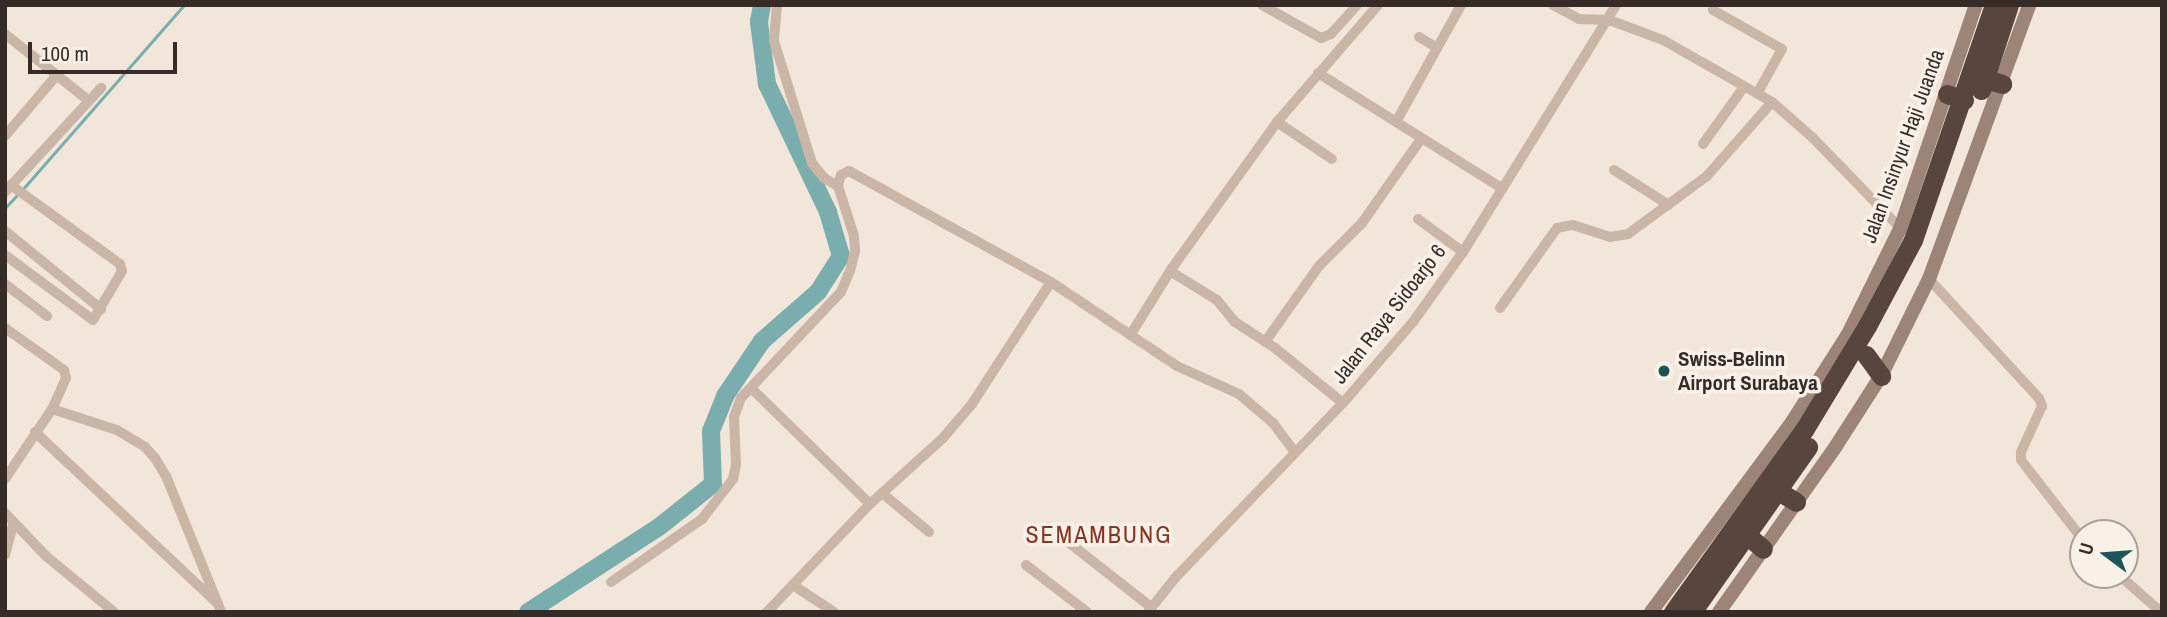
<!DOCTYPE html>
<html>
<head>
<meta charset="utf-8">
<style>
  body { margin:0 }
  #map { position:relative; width:2167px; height:617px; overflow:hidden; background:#f2e6da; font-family:"Archivo Narrow",sans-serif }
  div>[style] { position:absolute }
  .stream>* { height:2.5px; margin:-1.25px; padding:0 1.25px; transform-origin:1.25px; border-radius:1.25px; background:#7aaeae }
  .river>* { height:18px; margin:-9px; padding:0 9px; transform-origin:9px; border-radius:9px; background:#7aaeae }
  .street>* { height:10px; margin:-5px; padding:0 5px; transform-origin:5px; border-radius:5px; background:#cab6a6 }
  .secondary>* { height:14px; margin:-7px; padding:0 7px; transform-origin:7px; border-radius:7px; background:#9d8478 }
  .highway>* { height:19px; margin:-9.5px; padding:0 9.5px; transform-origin:9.5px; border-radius:9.5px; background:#57453e }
  .dots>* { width:19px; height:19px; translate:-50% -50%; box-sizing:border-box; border:4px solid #f9f0e7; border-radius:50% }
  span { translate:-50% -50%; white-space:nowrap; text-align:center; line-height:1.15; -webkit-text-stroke:7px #f9f0e7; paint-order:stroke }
  .street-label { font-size:21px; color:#362b27 }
  .poi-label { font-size:21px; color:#362b27; font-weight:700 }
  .left { translate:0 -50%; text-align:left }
  .quarter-label { font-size:24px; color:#843621; letter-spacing:2px }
  .frame { position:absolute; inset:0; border:7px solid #362b27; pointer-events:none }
  .north { position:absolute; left:2069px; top:519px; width:70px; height:70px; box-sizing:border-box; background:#f9f0e7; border:2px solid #aba19a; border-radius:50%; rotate:286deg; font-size:19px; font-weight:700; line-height:28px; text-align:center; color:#362b27 }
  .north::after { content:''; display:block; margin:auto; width:24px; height:32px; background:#1d5557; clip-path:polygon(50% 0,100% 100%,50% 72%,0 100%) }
  .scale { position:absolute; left:28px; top:42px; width:149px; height:32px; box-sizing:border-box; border:4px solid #362b27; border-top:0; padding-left:9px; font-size:21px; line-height:24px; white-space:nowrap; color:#362b27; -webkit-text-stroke:5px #f9f0e7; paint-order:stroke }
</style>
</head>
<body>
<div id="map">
  <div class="stream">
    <div style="left:22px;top:190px;width:246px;rotate:-48.8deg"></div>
    <div style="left:5px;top:208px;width:18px;rotate:-47deg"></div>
  </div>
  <div class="river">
    <div style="left:528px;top:612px;width:156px;rotate:-33deg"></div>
    <div style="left:659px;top:527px;width:69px;rotate:-38.5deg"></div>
    <div style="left:713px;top:484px;width:53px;rotate:-92.2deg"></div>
    <div style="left:711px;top:431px;width:38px;rotate:-68deg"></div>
    <div style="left:725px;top:396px;width:66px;rotate:-56.1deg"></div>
    <div style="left:762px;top:341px;width:74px;rotate:-41.2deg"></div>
    <div style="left:818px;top:292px;width:43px;rotate:-57.4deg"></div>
    <div style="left:841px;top:256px;width:46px;rotate:-106.5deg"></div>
    <div style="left:828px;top:212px;width:142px;rotate:-115.5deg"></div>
    <div style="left:767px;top:84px;width:63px;rotate:-97.4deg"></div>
    <div style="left:759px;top:22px;width:17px;rotate:-80deg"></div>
  </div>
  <div class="street">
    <div style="left:777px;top:5px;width:36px;rotate:95deg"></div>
    <div style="left:774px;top:41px;width:128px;rotate:72.7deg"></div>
    <div style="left:812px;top:163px;width:19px;rotate:51deg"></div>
    <div style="left:824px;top:178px;width:16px;rotate:30deg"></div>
    <div style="left:1262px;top:5px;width:68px;rotate:29.2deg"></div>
    <div style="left:1321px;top:38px;width:11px;rotate:-22deg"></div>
    <div style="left:1331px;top:34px;width:39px;rotate:-48deg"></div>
    <div style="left:1553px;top:5px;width:30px;rotate:28deg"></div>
    <div style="left:1579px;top:19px;width:30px;rotate:2deg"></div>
    <div style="left:1609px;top:20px;width:58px;rotate:20.3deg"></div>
    <div style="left:1663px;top:40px;width:125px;rotate:29.6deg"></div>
    <div style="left:1772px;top:102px;width:55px;rotate:41.3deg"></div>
    <div style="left:1813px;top:138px;width:129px;rotate:45.9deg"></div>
    <div style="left:1713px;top:10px;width:79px;rotate:29.5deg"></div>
    <div style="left:1782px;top:49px;width:51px;rotate:119.1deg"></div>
    <div style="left:5px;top:34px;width:106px;rotate:38.5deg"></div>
    <div style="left:1419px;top:37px;width:21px;rotate:31deg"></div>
    <div style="left:1318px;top:73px;width:218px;rotate:32.1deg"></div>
    <div style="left:1277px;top:122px;width:66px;rotate:33.9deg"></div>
    <div style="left:1396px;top:122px;width:134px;rotate:-60.9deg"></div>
    <div style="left:5px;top:136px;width:79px;rotate:-49.6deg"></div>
    <div style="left:1703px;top:144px;width:70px;rotate:-54.3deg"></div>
    <div style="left:1614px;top:170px;width:65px;rotate:32.5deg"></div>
    <div style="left:5px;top:192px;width:142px;rotate:-47.3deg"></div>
    <div style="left:1418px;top:219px;width:56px;rotate:36.3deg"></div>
    <div style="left:5px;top:231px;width:124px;rotate:39.1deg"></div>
    <div style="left:5px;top:255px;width:109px;rotate:36.5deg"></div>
    <div style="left:93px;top:320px;width:57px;rotate:-59.4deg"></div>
    <div style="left:122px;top:271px;width:7px;rotate:-106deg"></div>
    <div style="left:120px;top:264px;width:135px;rotate:-144.1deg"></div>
    <div style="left:1170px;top:271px;width:55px;rotate:31.7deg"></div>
    <div style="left:1217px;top:300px;width:28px;rotate:51deg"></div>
    <div style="left:1235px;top:322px;width:48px;rotate:33deg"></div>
    <div style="left:1275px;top:348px;width:87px;rotate:39deg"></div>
    <div style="left:1929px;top:279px;width:162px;rotate:47.3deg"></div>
    <div style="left:2039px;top:398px;width:9px;rotate:69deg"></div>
    <div style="left:2042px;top:406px;width:51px;rotate:114.5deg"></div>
    <div style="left:2021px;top:452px;width:8px;rotate:90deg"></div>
    <div style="left:2021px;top:460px;width:101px;rotate:52.2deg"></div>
    <div style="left:5px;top:284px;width:53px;rotate:37.3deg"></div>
    <div style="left:1500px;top:308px;width:98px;rotate:-54.5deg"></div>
    <div style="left:1557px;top:228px;width:16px;rotate:-11deg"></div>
    <div style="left:1573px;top:225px;width:39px;rotate:18deg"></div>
    <div style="left:1610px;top:237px;width:18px;rotate:-9deg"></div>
    <div style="left:1628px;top:234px;width:98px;rotate:-36.3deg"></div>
    <div style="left:1707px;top:176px;width:98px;rotate:-48.7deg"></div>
    <div style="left:5px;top:328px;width:72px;rotate:35.4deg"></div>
    <div style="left:64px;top:370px;width:8px;rotate:76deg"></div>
    <div style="left:66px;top:378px;width:34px;rotate:114deg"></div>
    <div style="left:52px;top:409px;width:84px;rotate:123.9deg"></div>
    <div style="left:1131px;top:334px;width:74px;rotate:-58.2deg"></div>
    <div style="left:1170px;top:271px;width:183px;rotate:-54.3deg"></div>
    <div style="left:1277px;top:122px;width:155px;rotate:-49.2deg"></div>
    <div style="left:1265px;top:342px;width:93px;rotate:-54.6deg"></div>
    <div style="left:1319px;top:266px;width:61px;rotate:-45deg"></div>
    <div style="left:1362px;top:223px;width:103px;rotate:-54.9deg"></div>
    <div style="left:751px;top:388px;width:166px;rotate:44.3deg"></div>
    <div style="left:52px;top:409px;width:68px;rotate:17.9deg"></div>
    <div style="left:117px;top:430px;width:33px;rotate:31deg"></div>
    <div style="left:145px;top:447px;width:15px;rotate:48deg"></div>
    <div style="left:155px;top:458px;width:21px;rotate:59deg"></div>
    <div style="left:166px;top:476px;width:138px;rotate:67.9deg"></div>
    <div style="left:35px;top:432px;width:251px;rotate:43.2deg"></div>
    <div style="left:218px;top:604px;width:9px;rotate:69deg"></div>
    <div style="left:882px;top:493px;width:61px;rotate:39.7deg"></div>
    <div style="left:5px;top:513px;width:59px;rotate:46.4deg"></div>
    <div style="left:46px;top:556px;width:88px;rotate:39.5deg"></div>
    <div style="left:1049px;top:527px;width:130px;rotate:38.1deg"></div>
    <div style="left:5px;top:555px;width:34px;rotate:-75deg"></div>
    <div style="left:1026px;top:565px;width:77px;rotate:37.6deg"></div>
    <div style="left:2119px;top:575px;width:56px;rotate:41.4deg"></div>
    <div style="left:611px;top:582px;width:111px;rotate:-34.7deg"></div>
    <div style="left:702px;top:519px;width:51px;rotate:-52.2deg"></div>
    <div style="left:733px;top:479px;width:14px;rotate:-78deg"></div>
    <div style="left:736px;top:465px;width:48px;rotate:-92.4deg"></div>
    <div style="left:734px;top:417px;width:20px;rotate:-70deg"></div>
    <div style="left:741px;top:398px;width:146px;rotate:-46.7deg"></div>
    <div style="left:841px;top:292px;width:23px;rotate:-67deg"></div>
    <div style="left:850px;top:271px;width:21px;rotate:-76deg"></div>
    <div style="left:855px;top:251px;width:15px;rotate:-94deg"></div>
    <div style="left:854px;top:236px;width:52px;rotate:-107.7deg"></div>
    <div style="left:838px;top:186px;width:11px;rotate:-75deg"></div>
    <div style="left:841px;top:175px;width:9px;rotate:-27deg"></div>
    <div style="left:849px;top:171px;width:230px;rotate:28.8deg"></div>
    <div style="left:1051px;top:282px;width:151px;rotate:33.7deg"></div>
    <div style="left:1177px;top:366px;width:68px;rotate:24.3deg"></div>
    <div style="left:1239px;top:394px;width:45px;rotate:40.5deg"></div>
    <div style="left:1273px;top:423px;width:35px;rotate:53deg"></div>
    <div style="left:793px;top:585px;width:49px;rotate:33.4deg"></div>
    <div style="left:767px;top:612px;width:149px;rotate:-46.4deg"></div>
    <div style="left:870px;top:504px;width:98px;rotate:-42.1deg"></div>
    <div style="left:943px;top:438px;width:45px;rotate:-49.5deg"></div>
    <div style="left:972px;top:404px;width:145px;rotate:-57.1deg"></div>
    <div style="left:1148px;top:612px;width:43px;rotate:-51.5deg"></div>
    <div style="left:1175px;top:578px;width:243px;rotate:-46.2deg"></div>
    <div style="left:1343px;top:403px;width:107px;rotate:-49.2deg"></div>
    <div style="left:1413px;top:322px;width:86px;rotate:-54.5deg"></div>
    <div style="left:1463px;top:252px;width:291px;rotate:-58.2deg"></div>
  </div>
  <div class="secondary">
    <div style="left:1651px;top:612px;width:237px;rotate:-53.4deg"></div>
    <div style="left:1792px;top:422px;width:104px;rotate:-57.5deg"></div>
    <div style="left:1848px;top:334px;width:117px;rotate:-63.7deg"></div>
    <div style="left:1900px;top:229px;width:237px;rotate:-71.3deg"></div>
    <div style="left:1719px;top:612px;width:203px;rotate:-54.8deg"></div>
    <div style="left:1836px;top:446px;width:83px;rotate:-57.3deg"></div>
    <div style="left:1881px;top:376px;width:108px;rotate:-63.7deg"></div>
    <div style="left:1929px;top:279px;width:292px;rotate:-69.9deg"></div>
  </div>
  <div class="highway">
    <div style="left:1985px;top:79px;width:18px;rotate:16deg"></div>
    <div style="left:1981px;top:90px;width:89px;rotate:-71.8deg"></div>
    <div style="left:1947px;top:94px;width:18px;rotate:19deg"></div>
    <div style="left:1866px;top:355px;width:26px;rotate:54deg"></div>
    <div style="left:1778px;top:491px;width:21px;rotate:31deg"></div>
    <div style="left:1747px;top:535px;width:21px;rotate:41deg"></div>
    <div style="left:1673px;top:612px;width:224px;rotate:-54.3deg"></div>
    <div style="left:1804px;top:430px;width:122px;rotate:-58.8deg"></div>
    <div style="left:1867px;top:326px;width:98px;rotate:-61.9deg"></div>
    <div style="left:1913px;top:240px;width:249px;rotate:-71deg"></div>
    <div style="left:1692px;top:612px;width:202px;rotate:-54.9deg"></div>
  </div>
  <div class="dots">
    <div style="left:1664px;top:371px;background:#1d5557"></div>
  </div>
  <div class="street-label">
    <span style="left:1903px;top:146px;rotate:-70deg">Jalan Insinyur Haji Juanda</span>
    <span style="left:1389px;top:314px;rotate:-52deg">Jalan Raya Sidoarjo 6</span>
  </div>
  <div class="poi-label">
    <span class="left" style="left:1678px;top:371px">Swiss-Belinn<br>Airport Surabaya</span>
  </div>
  <div class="quarter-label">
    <span style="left:1099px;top:535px">SEMAMBUNG</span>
  </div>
  <div class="frame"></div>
  <div class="north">U</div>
  <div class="scale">100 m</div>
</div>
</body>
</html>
